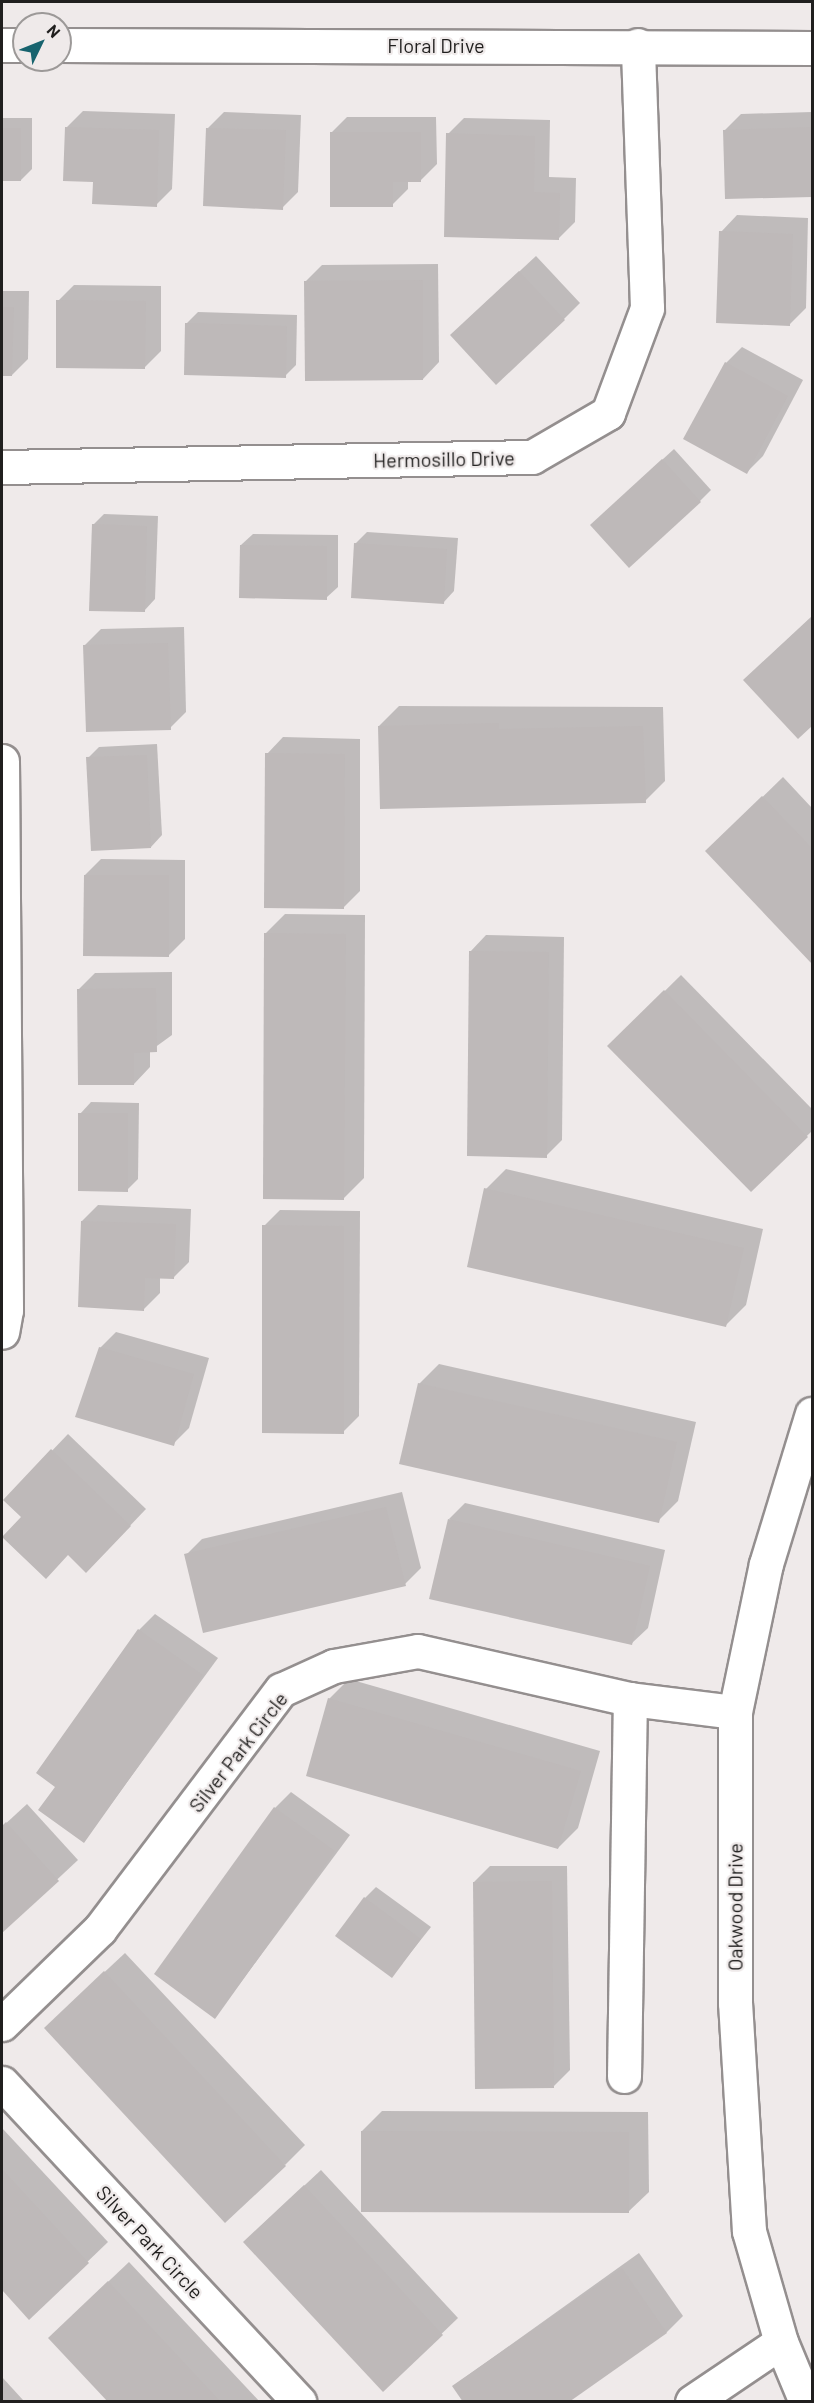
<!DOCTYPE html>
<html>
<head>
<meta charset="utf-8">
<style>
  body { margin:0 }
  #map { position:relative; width:814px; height:2403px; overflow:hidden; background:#efeaea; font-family:Barlow,sans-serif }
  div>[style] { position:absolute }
  .shadow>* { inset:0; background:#0003 }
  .building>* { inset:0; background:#beb9b9 }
  .roads { filter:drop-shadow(2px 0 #948f8f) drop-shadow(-2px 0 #948f8f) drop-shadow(0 2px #948f8f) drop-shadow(0 -2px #948f8f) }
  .minor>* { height:33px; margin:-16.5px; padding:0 16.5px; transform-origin:16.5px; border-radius:16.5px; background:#fff }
  .tertiary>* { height:33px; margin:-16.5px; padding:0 16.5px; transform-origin:16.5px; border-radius:16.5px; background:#fff }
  span { translate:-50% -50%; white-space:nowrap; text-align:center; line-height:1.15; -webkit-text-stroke:4.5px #efeaea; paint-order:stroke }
  .street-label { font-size:20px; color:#201f1e }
  .frame { position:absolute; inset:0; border:3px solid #201f1e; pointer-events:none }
  .north { position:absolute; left:12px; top:12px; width:60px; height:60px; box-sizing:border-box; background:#efeaea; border:2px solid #9c9998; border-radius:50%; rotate:47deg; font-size:16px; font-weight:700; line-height:24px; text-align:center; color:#201f1e }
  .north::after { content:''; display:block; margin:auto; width:21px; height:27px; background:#17636e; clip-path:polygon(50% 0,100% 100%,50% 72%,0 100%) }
</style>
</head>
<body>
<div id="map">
  <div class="shadow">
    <div style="clip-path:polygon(83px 111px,175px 114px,172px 189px,156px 205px,95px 180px,67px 127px)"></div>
    <div style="clip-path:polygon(224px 112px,301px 115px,298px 192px,282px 208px,208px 128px)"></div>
    <div style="clip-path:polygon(812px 112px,812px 195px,727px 198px,725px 130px,741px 114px)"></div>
    <div style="clip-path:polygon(347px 117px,436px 117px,437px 164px,421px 180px,408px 180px,408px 189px,392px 205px,331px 133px)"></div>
    <div style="clip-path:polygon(2px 118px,32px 118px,32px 169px,21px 180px,2px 180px)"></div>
    <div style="clip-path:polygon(464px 118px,550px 120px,549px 177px,576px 178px,575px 222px,559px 238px,448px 134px)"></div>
    <div style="clip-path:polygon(737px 215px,808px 218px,806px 308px,790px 324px,721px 232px)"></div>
    <div style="clip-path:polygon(536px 256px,580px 303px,564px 319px,468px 319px)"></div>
    <div style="clip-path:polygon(438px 264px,439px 362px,423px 379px,306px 281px,322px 265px)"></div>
    <div style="clip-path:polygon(74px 285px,161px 286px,161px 351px,145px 367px,58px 301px)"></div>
    <div style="clip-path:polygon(2px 291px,29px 291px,28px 359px,12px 375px,2px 375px)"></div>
    <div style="clip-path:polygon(198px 312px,297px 315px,296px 365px,285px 376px,186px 324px)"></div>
    <div style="clip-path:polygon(742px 347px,803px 380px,763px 456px,747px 472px,726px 363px)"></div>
    <div style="clip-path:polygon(674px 449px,711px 490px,700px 501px,603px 514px)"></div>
    <div style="clip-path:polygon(104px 514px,158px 516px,155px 599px,144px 611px,93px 525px)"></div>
    <div style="clip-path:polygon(367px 532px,458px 538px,454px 591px,443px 603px,355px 544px)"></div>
    <div style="clip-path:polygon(253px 534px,338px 535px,338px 587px,326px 598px,241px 545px)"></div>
    <div style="clip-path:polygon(812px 617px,812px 723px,798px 737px,761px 664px)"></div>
    <div style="clip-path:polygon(184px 627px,186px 712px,170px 728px,85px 645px,101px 629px)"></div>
    <div style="clip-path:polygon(399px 706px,663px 707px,665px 781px,645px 801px,379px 726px)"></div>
    <div style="clip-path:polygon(283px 737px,360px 739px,360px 891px,344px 907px,267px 754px)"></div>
    <div style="clip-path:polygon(157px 744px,162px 835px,151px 847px,88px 758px,99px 747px)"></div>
    <div style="clip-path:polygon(783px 777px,812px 808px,812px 962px,707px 851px)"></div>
    <div style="clip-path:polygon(101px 859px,185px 860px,185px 939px,169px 955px,85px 875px)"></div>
    <div style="clip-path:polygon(285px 914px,365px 915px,364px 1178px,344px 1198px,265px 934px)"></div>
    <div style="clip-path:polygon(486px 935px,564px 937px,562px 1140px,546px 1156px,470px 952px)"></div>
    <div style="clip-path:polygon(172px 972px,172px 1035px,150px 1051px,150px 1067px,134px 1084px,79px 989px,95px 973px)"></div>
    <div style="clip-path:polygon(681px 975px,812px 1109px,812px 1131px,751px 1190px,609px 1046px)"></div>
    <div style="clip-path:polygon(91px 1102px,139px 1103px,138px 1179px,127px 1190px,80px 1114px)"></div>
    <div style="clip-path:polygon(506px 1169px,763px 1229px,746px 1305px,726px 1325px,486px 1189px)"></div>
    <div style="clip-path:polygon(98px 1205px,191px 1209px,189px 1262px,173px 1278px,160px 1277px,160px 1293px,144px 1309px,82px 1221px)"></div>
    <div style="clip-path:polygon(280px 1210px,360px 1211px,359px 1416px,343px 1432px,264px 1226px)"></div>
    <div style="clip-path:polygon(116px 1332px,209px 1358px,189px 1428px,173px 1444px,100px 1348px)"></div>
    <div style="clip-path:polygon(439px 1364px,696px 1422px,678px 1501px,658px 1521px,419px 1384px)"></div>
    <div style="clip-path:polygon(68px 1434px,146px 1509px,102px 1555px,68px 1554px,5px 1500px)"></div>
    <div style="clip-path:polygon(402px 1492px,421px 1568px,405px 1584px,186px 1555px,202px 1539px)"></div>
    <div style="clip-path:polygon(465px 1503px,665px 1550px,648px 1628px,631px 1644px,449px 1519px)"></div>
    <div style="clip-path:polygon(155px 1614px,218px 1658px,84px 1841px,57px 1787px,139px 1630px)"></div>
    <div style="clip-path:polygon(349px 1679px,600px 1751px,578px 1828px,558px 1848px,329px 1699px)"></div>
    <div style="clip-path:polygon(291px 1792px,350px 1835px,215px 2017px,275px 1808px)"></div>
    <div style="clip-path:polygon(27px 1804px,78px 1860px,2px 1931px,2px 1827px)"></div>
    <div style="clip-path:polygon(490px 1866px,567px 1866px,570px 2070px,554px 2086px,474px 1882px)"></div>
    <div style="clip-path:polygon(376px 1887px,431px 1927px,392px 1976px,365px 1898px)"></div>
    <div style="clip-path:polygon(125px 1953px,305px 2145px,285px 2165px,66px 2008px)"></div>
    <div style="clip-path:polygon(382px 2111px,648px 2112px,649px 2192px,628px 2212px,362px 2131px)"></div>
    <div style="clip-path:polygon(2px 2128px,108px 2242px,29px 2318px,2px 2288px)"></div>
    <div style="clip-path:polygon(321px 2170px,458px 2318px,383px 2390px,261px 2226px)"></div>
    <div style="clip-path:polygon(639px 2253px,683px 2316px,667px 2332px,566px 2402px,453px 2386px)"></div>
    <div style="clip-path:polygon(129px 2262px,260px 2402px,110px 2402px,70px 2318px)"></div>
    <div style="clip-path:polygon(2px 2377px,23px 2400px,22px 2402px,2px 2402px)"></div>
  </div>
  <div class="building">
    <div style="clip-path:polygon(65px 127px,159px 130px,157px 207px,92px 204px,93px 182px,63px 181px)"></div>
    <div style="clip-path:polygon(812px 127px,812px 197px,725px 199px,723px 130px)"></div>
    <div style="clip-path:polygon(2px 128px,21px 128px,21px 181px,2px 181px)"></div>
    <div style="clip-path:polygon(206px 128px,286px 130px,283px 210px,203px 206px)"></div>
    <div style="clip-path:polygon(330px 132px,421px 132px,421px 182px,393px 182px,393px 207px,330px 207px)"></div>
    <div style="clip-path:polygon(446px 133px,535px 136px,534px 192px,560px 193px,559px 240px,444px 237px)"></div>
    <div style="clip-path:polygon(719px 231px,793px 234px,790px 326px,716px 323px)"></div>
    <div style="clip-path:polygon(519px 271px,565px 320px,496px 385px,450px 335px)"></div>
    <div style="clip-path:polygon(423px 280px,423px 380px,305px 381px,304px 281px)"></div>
    <div style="clip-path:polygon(56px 300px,146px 301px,145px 369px,56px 368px)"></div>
    <div style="clip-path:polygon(2px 307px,14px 307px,12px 376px,2px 376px)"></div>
    <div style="clip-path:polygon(185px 323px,287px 326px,286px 378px,184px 375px)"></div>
    <div style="clip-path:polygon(725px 362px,788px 396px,747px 474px,683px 439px)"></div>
    <div style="clip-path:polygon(662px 459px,701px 502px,629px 568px,590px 525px)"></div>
    <div style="clip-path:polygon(92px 524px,147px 526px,145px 612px,89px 611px)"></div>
    <div style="clip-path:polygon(354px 543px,447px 549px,444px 604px,351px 598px)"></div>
    <div style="clip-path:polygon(240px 545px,327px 546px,327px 600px,239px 598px)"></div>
    <div style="clip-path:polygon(812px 616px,812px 726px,798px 739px,743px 680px)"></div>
    <div style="clip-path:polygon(168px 643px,171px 730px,86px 732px,83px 645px)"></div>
    <div style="clip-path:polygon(499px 723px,499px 729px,643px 726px,646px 803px,380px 809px,378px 726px)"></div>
    <div style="clip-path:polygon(265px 753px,345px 754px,344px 909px,264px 908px)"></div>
    <div style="clip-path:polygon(147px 755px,151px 848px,91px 851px,86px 757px)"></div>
    <div style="clip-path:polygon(762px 796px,812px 848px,812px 964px,705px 851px)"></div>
    <div style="clip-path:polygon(84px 875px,169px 875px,169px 957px,83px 956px)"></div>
    <div style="clip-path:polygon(264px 933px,346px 934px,344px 1200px,263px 1199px)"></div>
    <div style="clip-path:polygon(469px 951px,549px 952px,547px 1158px,467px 1156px)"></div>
    <div style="clip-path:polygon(156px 988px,157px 1052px,134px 1053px,134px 1085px,78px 1085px,77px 989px)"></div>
    <div style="clip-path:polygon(664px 990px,808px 1137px,751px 1192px,607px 1046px)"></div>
    <div style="clip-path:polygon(78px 1113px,128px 1113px,128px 1192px,78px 1191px)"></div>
    <div style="clip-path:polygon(484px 1188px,744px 1248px,726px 1327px,467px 1267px)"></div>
    <div style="clip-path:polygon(81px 1221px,176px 1224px,174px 1279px,145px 1278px,144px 1311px,78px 1307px)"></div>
    <div style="clip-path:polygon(262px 1225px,344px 1226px,344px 1434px,262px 1433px)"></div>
    <div style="clip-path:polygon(99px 1347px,194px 1374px,174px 1446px,75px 1417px)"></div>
    <div style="clip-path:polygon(418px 1383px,677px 1442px,659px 1523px,399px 1464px)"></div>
    <div style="clip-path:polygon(51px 1449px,131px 1526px,86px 1573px,68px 1555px,46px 1579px,2px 1537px,21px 1517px,3px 1500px)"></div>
    <div style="clip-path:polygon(386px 1507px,406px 1586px,203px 1633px,184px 1554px)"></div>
    <div style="clip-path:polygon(448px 1519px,650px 1566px,632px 1645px,429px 1599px)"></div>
    <div style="clip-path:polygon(138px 1629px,203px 1675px,84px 1843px,38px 1810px,55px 1787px,36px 1773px)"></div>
    <div style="clip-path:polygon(328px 1698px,581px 1771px,558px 1849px,306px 1776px)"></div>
    <div style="clip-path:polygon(274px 1807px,335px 1851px,215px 2019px,154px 1974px)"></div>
    <div style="clip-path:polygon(6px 1822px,59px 1881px,2px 1933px,2px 1826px)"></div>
    <div style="clip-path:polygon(552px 1881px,554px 2088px,475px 2089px,473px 1882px)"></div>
    <div style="clip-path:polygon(364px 1897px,421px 1939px,392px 1978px,335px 1936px)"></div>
    <div style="clip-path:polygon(104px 1971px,286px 2166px,225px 2223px,44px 2028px)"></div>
    <div style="clip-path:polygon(361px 2131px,629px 2132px,629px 2213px,361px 2212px)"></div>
    <div style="clip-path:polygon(2px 2169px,89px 2263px,29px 2320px,2px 2290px)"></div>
    <div style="clip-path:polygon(304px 2185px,443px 2335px,383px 2392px,243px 2242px)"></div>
    <div style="clip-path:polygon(622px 2268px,667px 2333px,569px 2402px,463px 2402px,452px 2386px)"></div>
    <div style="clip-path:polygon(108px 2281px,221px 2402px,108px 2402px,48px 2338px)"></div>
  </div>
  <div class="roads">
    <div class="minor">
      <div style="left:2px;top:45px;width:22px"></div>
      <div style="left:60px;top:45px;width:752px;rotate:0.23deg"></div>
      <div style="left:2px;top:467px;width:530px;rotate:-1.08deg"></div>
      <div style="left:532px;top:457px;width:88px;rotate:-30.1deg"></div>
      <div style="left:608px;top:413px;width:112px;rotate:-69.6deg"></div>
      <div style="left:647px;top:308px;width:263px;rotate:-92deg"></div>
      <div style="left:2px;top:761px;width:549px;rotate:89.58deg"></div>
      <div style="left:6px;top:1310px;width:22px;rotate:100deg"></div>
      <div style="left:2px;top:2024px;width:136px;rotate:-44.1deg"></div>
      <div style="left:100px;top:1929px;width:300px;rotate:-52.9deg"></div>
      <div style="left:281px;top:1690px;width:58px;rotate:-24.4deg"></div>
      <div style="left:334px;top:1666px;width:85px;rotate:-10.1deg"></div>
      <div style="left:418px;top:1651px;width:217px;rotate:12.8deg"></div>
      <div style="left:630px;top:1699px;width:106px;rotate:7.1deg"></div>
      <div style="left:624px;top:2076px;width:377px;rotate:-89.1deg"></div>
      <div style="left:2px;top:2083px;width:436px;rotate:47deg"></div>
      <div style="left:692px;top:2402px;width:107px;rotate:-34deg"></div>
    </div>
    <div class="tertiary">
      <div style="left:806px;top:2402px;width:65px;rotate:-112.6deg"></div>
      <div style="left:781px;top:2342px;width:116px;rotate:-106.1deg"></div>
      <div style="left:749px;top:2231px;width:228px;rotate:-93.5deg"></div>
      <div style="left:735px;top:2003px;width:291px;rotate:-90deg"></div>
      <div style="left:735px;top:1712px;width:151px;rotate:-78.2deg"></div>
      <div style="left:766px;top:1564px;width:157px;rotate:-73deg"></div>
    </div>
  </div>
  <div class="street-label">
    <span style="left:436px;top:45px">Floral Drive</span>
    <span style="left:444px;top:459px;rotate:-1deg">Hermosillo Drive</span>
    <span style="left:238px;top:1752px;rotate:-52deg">Silver Park Circle</span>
    <span style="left:735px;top:1907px;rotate:-90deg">Oakwood Drive</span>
    <span style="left:150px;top:2242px;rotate:47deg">Silver Park Circle</span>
  </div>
  <div class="frame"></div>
  <div class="north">N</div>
</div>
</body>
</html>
